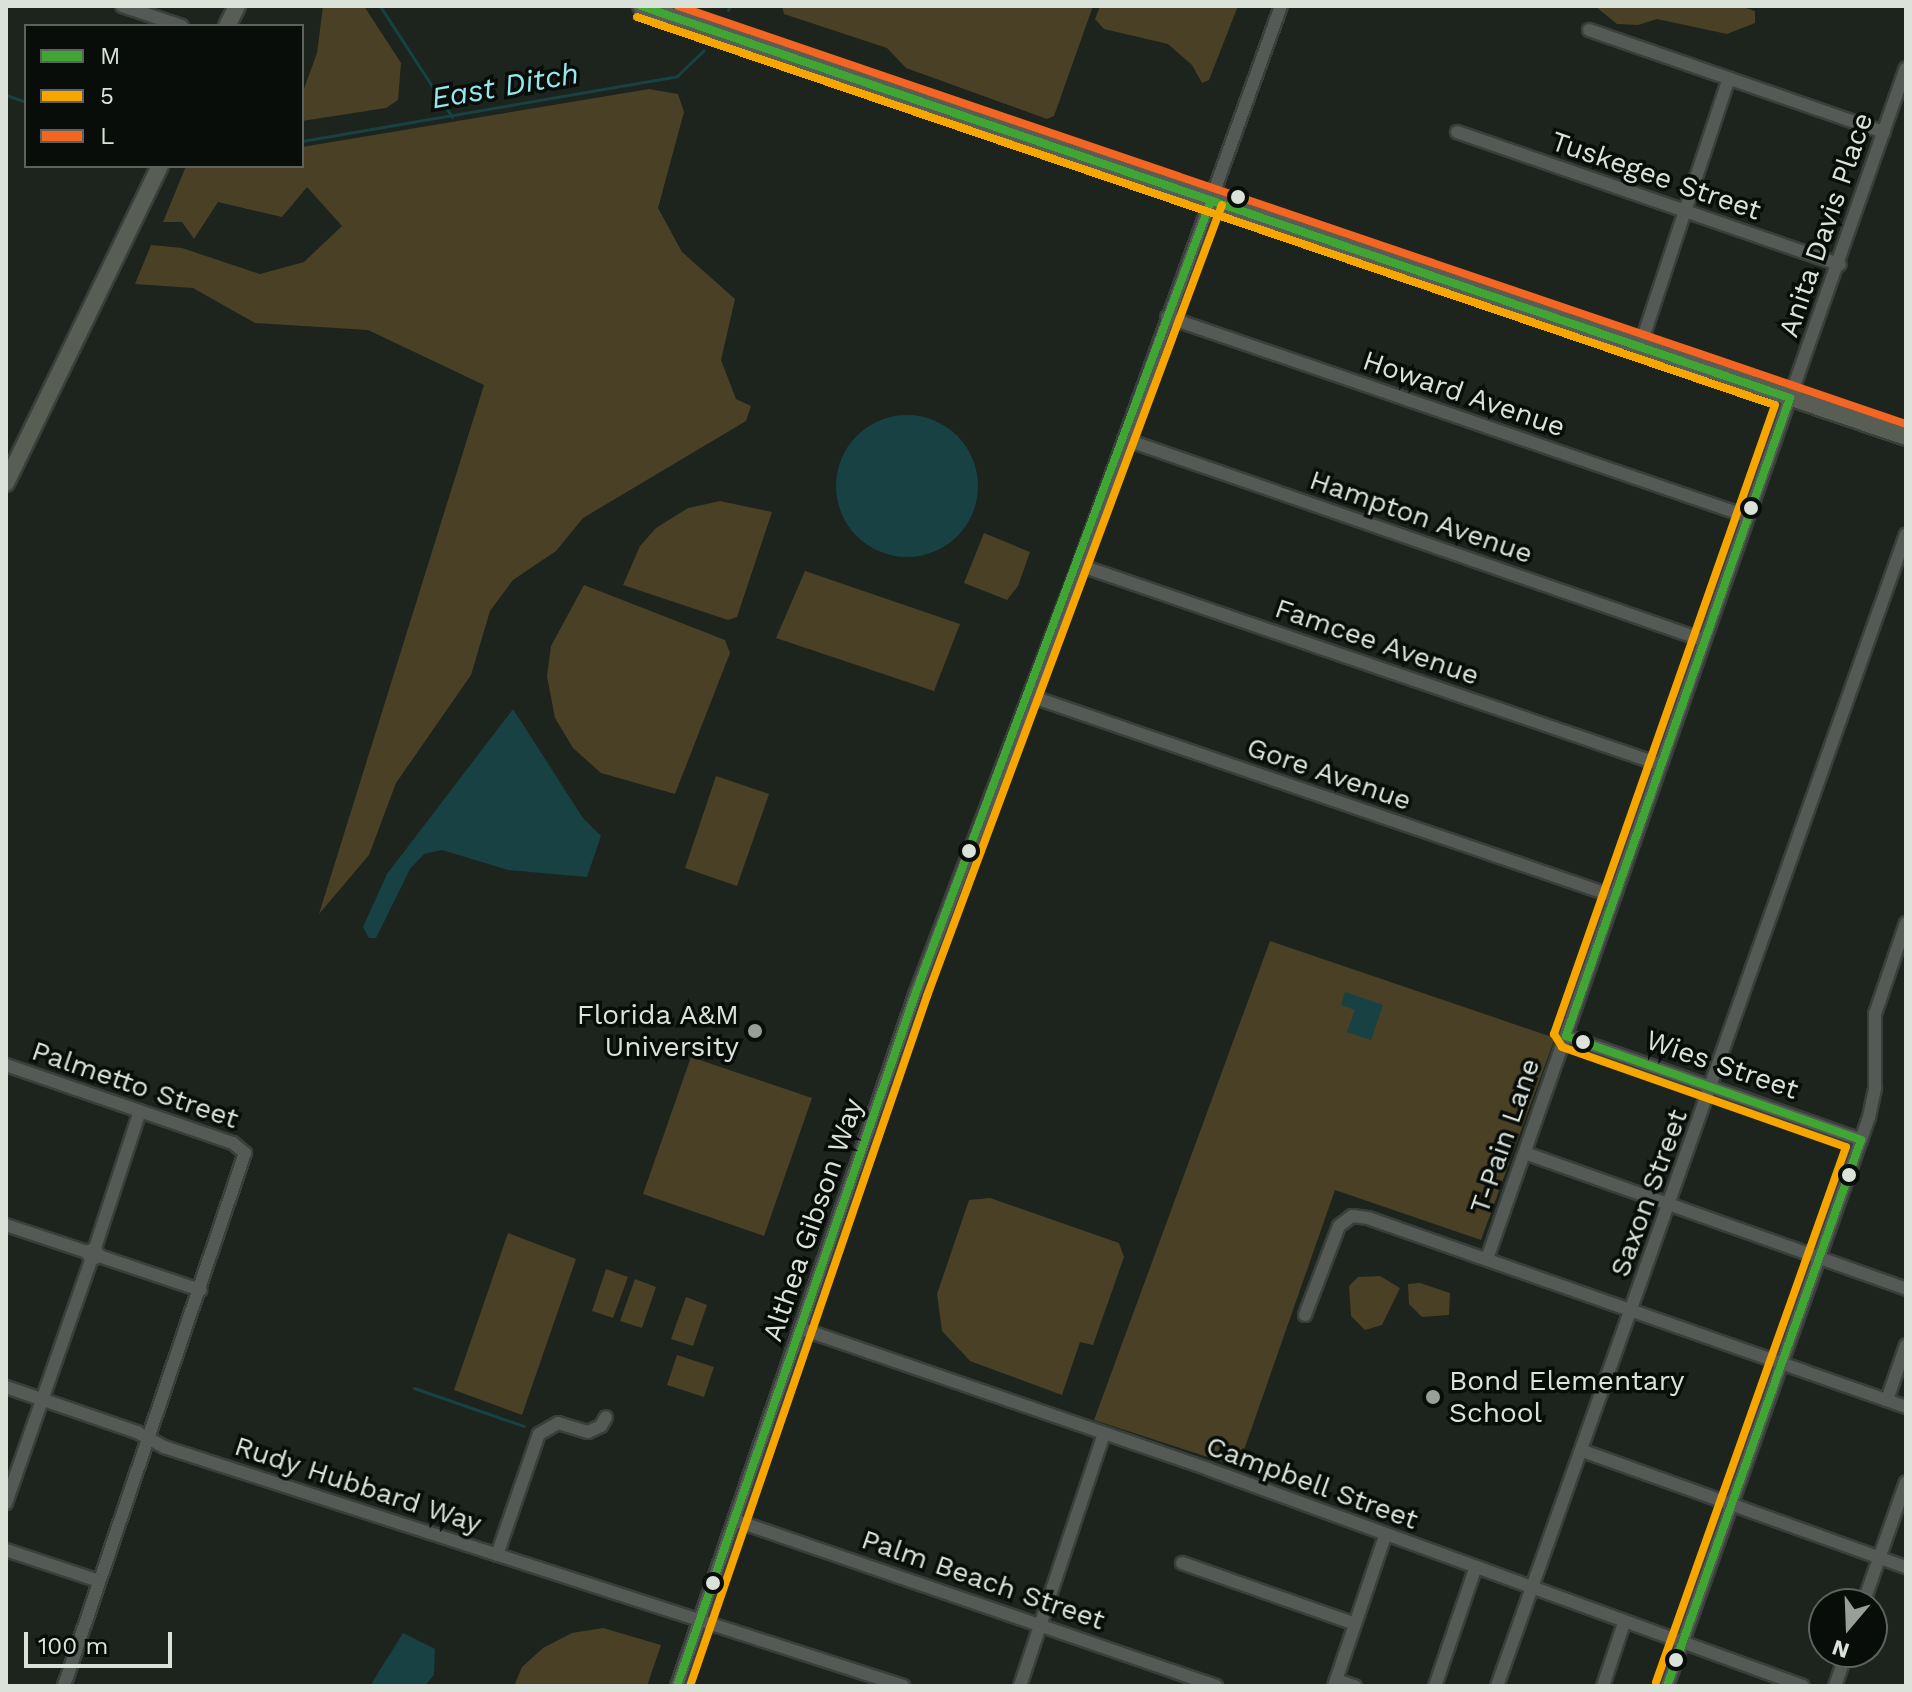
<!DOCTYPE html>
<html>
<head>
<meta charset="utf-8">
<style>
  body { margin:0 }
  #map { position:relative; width:1912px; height:1692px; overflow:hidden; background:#1d231d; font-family:"Work Sans",sans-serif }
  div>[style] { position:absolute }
  .green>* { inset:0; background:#494026 }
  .water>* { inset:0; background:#184143 }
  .round { border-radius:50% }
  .stream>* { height:3px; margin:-1.5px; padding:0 1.5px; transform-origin:1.5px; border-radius:1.5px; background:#184143 }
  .roads { filter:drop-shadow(2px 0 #393f3a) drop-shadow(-2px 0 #393f3a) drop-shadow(0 2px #393f3a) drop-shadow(0 -2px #393f3a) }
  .minor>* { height:12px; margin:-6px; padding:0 6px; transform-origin:6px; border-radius:6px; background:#565a56 }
  .major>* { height:16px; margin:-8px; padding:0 8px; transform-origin:8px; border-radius:8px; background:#585e53 }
  .bus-1>* { height:8px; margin:-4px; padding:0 4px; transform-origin:4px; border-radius:4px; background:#40a633 }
  .bus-2>* { height:8px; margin:-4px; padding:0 4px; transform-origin:4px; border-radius:4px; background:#f7a600 }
  .bus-3>* { height:8px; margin:-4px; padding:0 4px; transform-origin:4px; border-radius:4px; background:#f26522 }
  .dots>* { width:22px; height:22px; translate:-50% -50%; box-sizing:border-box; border:4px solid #080d09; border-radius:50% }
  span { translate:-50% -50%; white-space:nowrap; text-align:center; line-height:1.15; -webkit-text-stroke:7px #080d09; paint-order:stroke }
  .street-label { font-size:28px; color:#dae2da }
  .poi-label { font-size:28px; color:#dae2da }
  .right { translate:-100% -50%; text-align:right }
  .left { translate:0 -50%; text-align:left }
  .water-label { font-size:30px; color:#97e7ee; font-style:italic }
  .frame { position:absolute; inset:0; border:8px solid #dae2da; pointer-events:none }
  .legend { position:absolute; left:24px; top:24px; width:280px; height:144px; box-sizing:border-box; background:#080d09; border:2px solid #5c625d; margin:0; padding:10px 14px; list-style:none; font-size:24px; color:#dae2da }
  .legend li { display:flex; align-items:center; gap:16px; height:40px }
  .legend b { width:40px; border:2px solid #5c625d }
  .north { position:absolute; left:1808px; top:1588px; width:80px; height:80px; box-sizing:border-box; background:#080d09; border:2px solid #5c625d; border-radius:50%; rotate:199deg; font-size:22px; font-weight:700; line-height:32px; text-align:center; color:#dae2da }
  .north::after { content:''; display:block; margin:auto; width:28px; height:36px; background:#989f98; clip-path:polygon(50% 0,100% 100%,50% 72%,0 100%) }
  .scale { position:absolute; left:24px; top:1632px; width:148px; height:36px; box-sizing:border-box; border:4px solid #dae2da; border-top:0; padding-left:10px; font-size:24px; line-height:28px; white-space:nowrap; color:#dae2da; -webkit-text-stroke:6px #080d09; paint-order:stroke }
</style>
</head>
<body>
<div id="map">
  <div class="green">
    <div style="clip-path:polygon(323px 6px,364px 6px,401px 63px,398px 100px,386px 108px,302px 121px,302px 94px,317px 53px)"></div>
    <div style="clip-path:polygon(782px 6px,1093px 6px,1054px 116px,1047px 119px,906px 68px,887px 48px,784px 14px)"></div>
    <div style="clip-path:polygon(1100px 6px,1238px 6px,1209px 80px,1202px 83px,1192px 65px,1168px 44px,1104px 29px,1095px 19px)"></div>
    <div style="clip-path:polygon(1595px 6px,1740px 6px,1755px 11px,1755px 23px,1727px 34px,1657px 19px,1638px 25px,1617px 24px)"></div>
    <div style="clip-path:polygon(649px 89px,678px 94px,684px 112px,658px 208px,682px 252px,735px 299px,721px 360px,736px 399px,751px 406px,746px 421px,583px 518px,556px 551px,513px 580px,490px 611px,471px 675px,396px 783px,369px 855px,319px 914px,484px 385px,368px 330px,255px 323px,193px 288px,135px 284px,151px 245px,182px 248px,260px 274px,304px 262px,342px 226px,307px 187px,282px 217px,218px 202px,194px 239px,182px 222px,163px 222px,186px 166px,302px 166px,302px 147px)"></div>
    <div style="clip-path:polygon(720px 501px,772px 512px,737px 617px,728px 620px,623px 585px,640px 546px,656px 528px,688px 508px)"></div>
    <div style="clip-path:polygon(984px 533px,1030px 552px,1018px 586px,1007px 600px,964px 583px)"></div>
    <div style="clip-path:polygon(805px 571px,960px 624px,934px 691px,776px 638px)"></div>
    <div style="clip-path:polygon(584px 585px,725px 640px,730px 653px,675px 794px,601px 773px,573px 748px,555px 718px,547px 676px,551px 646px)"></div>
    <div style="clip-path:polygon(716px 776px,769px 794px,737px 886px,685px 868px)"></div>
    <div style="clip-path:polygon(1270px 941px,1555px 1038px,1481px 1240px,1335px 1190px,1238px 1467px,1094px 1420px)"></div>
    <div style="clip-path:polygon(691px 1057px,812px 1098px,764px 1236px,643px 1194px)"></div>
    <div style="clip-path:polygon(990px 1198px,1119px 1243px,1124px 1257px,1093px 1345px,1080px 1342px,1062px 1395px,970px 1361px,942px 1331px,937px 1294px,969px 1200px)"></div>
    <div style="clip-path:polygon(508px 1233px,576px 1259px,522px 1415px,454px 1390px)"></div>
    <div style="clip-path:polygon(606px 1269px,628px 1277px,613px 1318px,592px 1311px)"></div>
    <div style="clip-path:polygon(1380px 1276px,1400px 1288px,1382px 1325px,1365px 1330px,1351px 1316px,1349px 1286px,1358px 1277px)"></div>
    <div style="clip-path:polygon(635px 1279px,656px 1287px,642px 1328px,620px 1321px)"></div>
    <div style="clip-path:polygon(1420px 1283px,1450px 1293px,1449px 1315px,1422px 1317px,1409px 1304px,1408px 1284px)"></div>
    <div style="clip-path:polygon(686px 1297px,707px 1305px,693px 1346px,671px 1339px)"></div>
    <div style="clip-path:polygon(677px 1355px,714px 1367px,704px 1397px,667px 1385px)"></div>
    <div style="clip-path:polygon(603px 1628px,661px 1645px,647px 1686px,514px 1686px,522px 1667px,543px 1648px,572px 1633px)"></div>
  </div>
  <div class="water">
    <div class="round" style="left:836px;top:415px;width:142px;height:142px"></div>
    <div style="clip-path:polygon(513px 709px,583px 818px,601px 836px,587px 877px,508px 870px,442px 850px,424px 854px,410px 869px,376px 938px,369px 938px,363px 927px,387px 874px)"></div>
    <div style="clip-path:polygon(1345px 992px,1383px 1005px,1371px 1040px,1347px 1032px,1355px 1010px,1341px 1005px)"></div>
    <div style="clip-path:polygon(403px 1633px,435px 1649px,434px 1675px,425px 1686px,370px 1686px)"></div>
  </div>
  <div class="stream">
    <div style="left:380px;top:6px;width:132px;rotate:57deg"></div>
    <div style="left:728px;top:10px;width:4px;rotate:-63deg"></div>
    <div style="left:6px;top:95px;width:21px;rotate:19deg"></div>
    <div style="left:302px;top:141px;width:381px;rotate:-9.8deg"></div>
    <div style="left:677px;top:76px;width:37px;rotate:-44deg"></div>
    <div style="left:414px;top:1388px;width:116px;rotate:19.1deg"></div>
  </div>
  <div class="roads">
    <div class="minor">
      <div style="left:122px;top:6px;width:63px;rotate:18.4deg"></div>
      <div style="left:1589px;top:30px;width:312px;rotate:19.1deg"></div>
      <div style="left:1457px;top:132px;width:405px;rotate:19.1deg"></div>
      <div style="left:1167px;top:317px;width:612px;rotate:18.97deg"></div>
      <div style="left:1640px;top:347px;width:283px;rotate:-71.7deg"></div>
      <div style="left:1124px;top:439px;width:613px;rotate:19.14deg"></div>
      <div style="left:1079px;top:565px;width:613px;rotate:18.94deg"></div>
      <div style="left:1030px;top:696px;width:616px;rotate:18.93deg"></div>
      <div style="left:1566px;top:1036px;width:313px;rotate:19.4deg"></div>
      <div style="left:6px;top:1065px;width:240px;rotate:19deg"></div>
      <div style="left:233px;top:1143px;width:16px;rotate:40deg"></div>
      <div style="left:245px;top:1153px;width:563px;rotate:108.76deg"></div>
      <div style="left:1525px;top:1153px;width:405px;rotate:19.6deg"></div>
      <div style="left:6px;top:1225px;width:85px;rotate:18.4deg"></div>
      <div style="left:95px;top:1248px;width:144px;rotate:-71.8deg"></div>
      <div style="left:99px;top:1256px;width:9px;rotate:-117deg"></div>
      <div style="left:95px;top:1248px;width:9px;rotate:153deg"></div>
      <div style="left:87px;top:1252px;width:9px;rotate:63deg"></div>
      <div style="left:91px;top:1260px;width:9px;rotate:-27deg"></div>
      <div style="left:99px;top:1256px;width:107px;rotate:18.6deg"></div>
      <div style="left:1488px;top:1256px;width:1259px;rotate:-70.62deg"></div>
      <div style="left:1305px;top:1315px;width:95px;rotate:-69.1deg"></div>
      <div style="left:1339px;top:1226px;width:16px;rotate:-38deg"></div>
      <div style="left:1352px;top:1216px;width:16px;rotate:7deg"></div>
      <div style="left:1368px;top:1218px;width:570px;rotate:19.36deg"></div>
      <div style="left:802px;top:1329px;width:429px;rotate:19deg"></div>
      <div style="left:1208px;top:1469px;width:633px;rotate:20.04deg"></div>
      <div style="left:6px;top:1387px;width:139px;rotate:19deg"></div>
      <div style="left:137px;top:1432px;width:31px;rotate:29deg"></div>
      <div style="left:164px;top:1447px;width:777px;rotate:17.92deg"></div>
      <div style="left:1887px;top:1400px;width:58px;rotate:-70.9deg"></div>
      <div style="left:1583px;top:1451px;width:343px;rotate:19.8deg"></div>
      <div style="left:6px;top:1503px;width:257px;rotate:-70.7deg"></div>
      <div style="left:734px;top:1520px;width:510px;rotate:19deg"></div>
      <div style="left:6px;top:1550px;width:98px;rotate:18.4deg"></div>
      <div style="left:497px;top:1555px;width:128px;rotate:-70.9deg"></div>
      <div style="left:539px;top:1434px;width:22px;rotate:-30deg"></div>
      <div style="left:558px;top:1423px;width:31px;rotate:17deg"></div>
      <div style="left:588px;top:1432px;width:14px;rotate:-25deg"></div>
      <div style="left:601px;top:1426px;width:10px;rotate:-61deg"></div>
      <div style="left:1182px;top:1563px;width:183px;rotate:19.4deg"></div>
      <div style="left:1863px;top:1604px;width:129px;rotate:-70.6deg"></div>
      <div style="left:1336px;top:1680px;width:20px;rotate:18deg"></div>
      <div style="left:677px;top:1686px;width:734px;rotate:-71deg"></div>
      <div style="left:916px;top:992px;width:457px;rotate:-69.1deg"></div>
      <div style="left:1079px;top:565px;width:594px;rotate:-70.13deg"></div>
      <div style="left:1020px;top:1686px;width:266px;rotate:-71.6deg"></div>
      <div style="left:1334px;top:1686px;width:158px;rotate:-71.2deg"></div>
      <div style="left:1435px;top:1686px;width:124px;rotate:-71.1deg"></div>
      <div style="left:1497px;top:1686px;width:1222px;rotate:-70.45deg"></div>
      <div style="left:1603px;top:1686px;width:66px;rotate:-71.6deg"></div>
      <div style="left:1667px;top:1686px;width:604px;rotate:-70.45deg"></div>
      <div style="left:1869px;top:1117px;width:30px;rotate:-78deg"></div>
      <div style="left:1875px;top:1088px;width:74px;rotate:-90deg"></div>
      <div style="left:1875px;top:1014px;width:96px;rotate:-71.2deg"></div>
      <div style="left:1835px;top:1686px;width:36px;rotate:-71deg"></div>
    </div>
    <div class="major">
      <div style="left:641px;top:6px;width:1336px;rotate:18.81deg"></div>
      <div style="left:227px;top:26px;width:22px;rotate:-63deg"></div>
      <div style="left:6px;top:483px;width:352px;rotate:-64.1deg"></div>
    </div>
  </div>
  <div class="bus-1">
    <div style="left:641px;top:6px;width:1214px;rotate:18.84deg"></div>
    <div style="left:1790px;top:398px;width:676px;rotate:109.35deg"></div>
    <div style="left:1566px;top:1036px;width:313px;rotate:19.4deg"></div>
    <div style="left:1861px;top:1140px;width:579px;rotate:109.56deg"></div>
    <div style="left:677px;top:1686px;width:734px;rotate:-71deg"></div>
    <div style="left:916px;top:992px;width:844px;rotate:-69.55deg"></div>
  </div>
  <div class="bus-2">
    <div style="left:637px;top:17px;width:1202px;rotate:18.83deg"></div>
    <div style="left:1775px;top:405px;width:667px;rotate:109.36deg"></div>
    <div style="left:1554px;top:1034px;width:15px;rotate:58deg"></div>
    <div style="left:1562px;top:1047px;width:301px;rotate:19.4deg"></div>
    <div style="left:1846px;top:1147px;width:568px;rotate:109.55deg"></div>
    <div style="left:690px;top:1686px;width:730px;rotate:-71.04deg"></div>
    <div style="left:927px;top:996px;width:844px;rotate:-69.55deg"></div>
  </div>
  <div class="bus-3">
    <div style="left:678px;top:6px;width:1297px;rotate:18.8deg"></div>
  </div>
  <div class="dots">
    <div style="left:1238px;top:197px;background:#dae2da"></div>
    <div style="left:1751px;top:508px;background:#dae2da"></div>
    <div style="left:969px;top:851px;background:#dae2da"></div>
    <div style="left:755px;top:1031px;background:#989f98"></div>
    <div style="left:1583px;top:1042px;background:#dae2da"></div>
    <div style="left:1849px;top:1175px;background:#dae2da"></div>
    <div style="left:1433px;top:1397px;background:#989f98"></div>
    <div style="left:713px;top:1583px;background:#dae2da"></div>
    <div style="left:1676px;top:1660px;background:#dae2da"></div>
  </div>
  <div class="street-label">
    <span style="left:1656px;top:176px;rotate:19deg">Tuskegee Street</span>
    <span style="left:1826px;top:225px;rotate:-71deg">Anita Davis Place</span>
    <span style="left:1464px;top:394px;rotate:19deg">Howard Avenue</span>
    <span style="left:1421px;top:517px;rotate:19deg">Hampton Avenue</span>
    <span style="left:1377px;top:642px;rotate:19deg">Famcee Avenue</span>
    <span style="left:1329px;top:774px;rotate:19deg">Gore Avenue</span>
    <span style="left:1722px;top:1065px;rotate:19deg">Wies Street</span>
    <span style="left:135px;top:1085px;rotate:19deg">Palmetto Street</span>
    <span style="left:1505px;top:1136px;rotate:-71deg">T-Pain Lane</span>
    <span style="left:1649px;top:1193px;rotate:-70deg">Saxon Street</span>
    <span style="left:813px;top:1220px;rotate:-71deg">Althea Gibson Way</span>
    <span style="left:1312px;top:1483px;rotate:20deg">Campbell Street</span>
    <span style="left:358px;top:1485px;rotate:18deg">Rudy Hubbard Way</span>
    <span style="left:983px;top:1580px;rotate:19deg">Palm Beach Street</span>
  </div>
  <div class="poi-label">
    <span class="right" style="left:739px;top:1031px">Florida A&amp;M<br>University</span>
    <span class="left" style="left:1449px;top:1397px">Bond Elementary<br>School</span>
  </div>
  <div class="water-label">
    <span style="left:505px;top:86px;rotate:-10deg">East Ditch</span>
  </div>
  <div class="frame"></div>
  <ul class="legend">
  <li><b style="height:10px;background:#40a633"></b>M</li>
  <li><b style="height:10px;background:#f7a600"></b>5</li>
  <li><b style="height:10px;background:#f26522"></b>L</li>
  </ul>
  <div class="north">N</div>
  <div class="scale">100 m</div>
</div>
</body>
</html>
